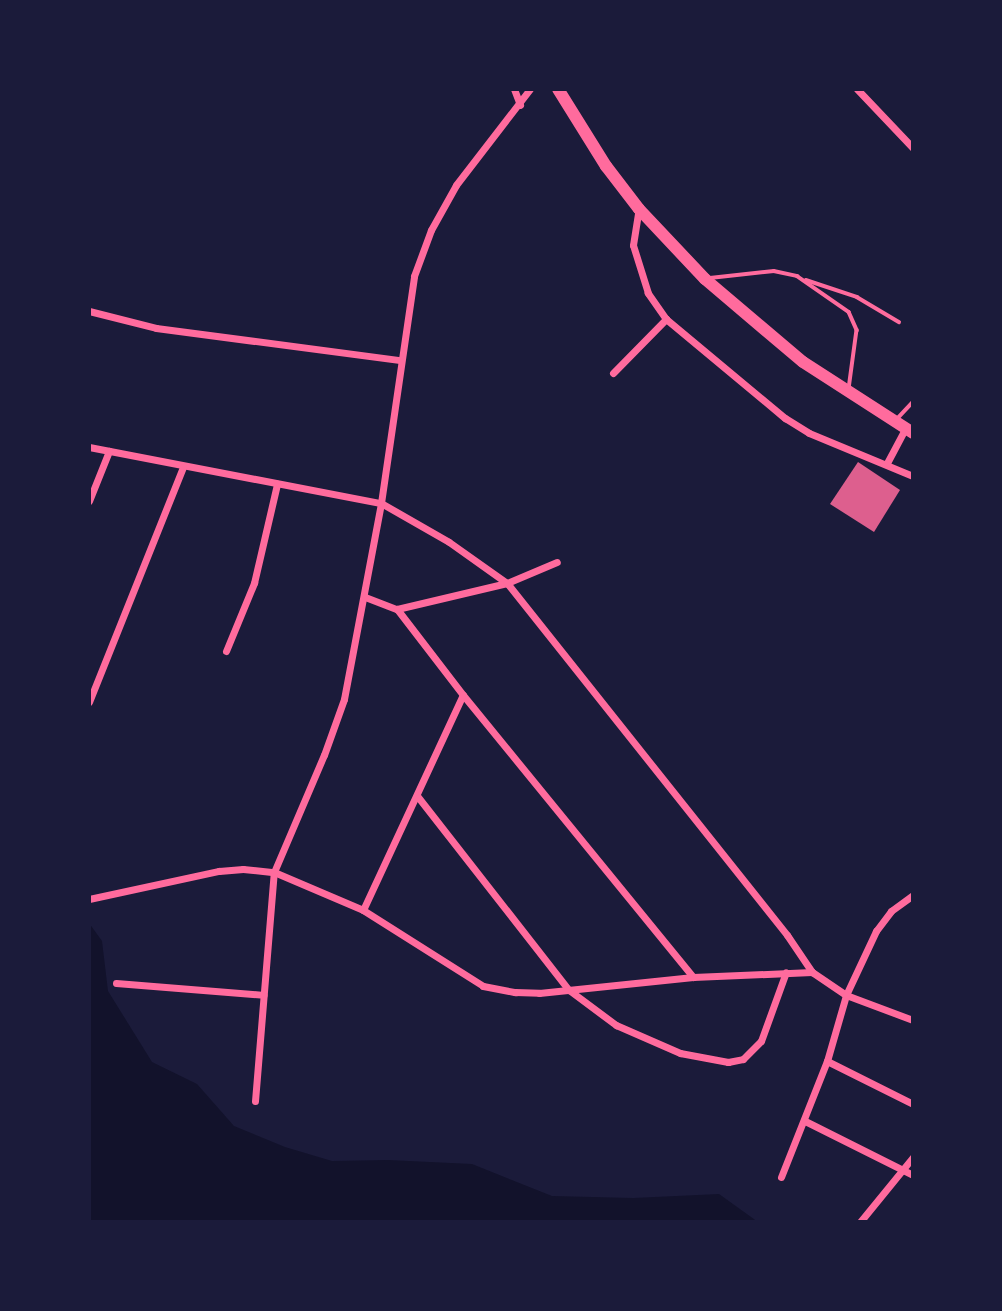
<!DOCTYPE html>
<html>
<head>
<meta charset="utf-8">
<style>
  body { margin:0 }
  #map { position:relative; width:1002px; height:1311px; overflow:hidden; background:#1b1b3a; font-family:Poppins,sans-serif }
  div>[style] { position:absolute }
  .water>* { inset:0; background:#12122b }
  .building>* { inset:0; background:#dd5f8e }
  .service>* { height:3.5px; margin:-1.75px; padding:0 1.75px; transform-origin:1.75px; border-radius:1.75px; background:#ff6b9d }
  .minor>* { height:7px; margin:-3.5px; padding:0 3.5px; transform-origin:3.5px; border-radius:3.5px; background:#ff6b9d }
  .trunk>* { height:12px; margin:-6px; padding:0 6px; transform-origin:6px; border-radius:6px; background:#ff6b9d }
  span { translate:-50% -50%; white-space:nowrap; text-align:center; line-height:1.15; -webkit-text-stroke:6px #1b1b3a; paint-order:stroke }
  .frame { position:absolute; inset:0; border:91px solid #1b1b3a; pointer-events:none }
</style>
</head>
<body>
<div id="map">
  <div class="water">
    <div style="clip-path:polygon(89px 923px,102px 941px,108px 991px,152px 1062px,197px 1084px,234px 1126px,285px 1147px,332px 1161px,388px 1160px,472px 1164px,552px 1196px,633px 1198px,719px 1194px,758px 1222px,89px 1222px)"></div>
  </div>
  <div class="building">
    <div style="clip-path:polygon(858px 462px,900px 490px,874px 532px,830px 504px)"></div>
  </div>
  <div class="service">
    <div style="left:710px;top:278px;width:64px;rotate:-6.2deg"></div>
    <div style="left:774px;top:271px;width:24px;rotate:12deg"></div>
    <div style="left:797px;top:276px;width:63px;rotate:34.7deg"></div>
    <div style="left:849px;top:312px;width:20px;rotate:66deg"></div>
    <div style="left:857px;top:330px;width:60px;rotate:97.7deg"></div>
    <div style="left:806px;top:280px;width:54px;rotate:18.4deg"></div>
    <div style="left:857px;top:297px;width:49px;rotate:30.8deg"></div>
    <div style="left:896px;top:420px;width:25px;rotate:-47deg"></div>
  </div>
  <div class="minor">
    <div style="left:514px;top:89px;width:17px;rotate:69deg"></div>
    <div style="left:857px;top:89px;width:81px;rotate:46.5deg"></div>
    <div style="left:89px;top:311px;width:69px;rotate:14.2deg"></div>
    <div style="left:156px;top:328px;width:246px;rotate:7.5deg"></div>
    <div style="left:666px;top:319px;width:155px;rotate:39.8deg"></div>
    <div style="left:785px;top:418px;width:28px;rotate:32deg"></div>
    <div style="left:809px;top:433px;width:113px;rotate:22.5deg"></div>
    <div style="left:613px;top:373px;width:76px;rotate:-45.5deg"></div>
    <div style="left:666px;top:319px;width:32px;rotate:-125deg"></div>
    <div style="left:648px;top:293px;width:50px;rotate:-107.4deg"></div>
    <div style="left:633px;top:245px;width:36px;rotate:-81deg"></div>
    <div style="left:89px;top:447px;width:297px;rotate:10.9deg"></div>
    <div style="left:381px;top:503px;width:78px;rotate:29.8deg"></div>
    <div style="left:449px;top:542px;width:71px;rotate:35.3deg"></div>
    <div style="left:507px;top:583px;width:450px;rotate:51.5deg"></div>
    <div style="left:787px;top:935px;width:45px;rotate:56deg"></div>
    <div style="left:812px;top:972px;width:41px;rotate:34.1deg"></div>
    <div style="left:846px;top:995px;width:72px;rotate:20.5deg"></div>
    <div style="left:887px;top:463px;width:38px;rotate:-62deg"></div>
    <div style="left:89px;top:501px;width:54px;rotate:-68.2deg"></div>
    <div style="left:365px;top:597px;width:34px;rotate:21deg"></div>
    <div style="left:397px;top:609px;width:108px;rotate:52.5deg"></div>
    <div style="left:463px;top:695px;width:364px;rotate:50.8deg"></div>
    <div style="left:397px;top:609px;width:113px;rotate:-13.3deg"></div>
    <div style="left:507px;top:583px;width:54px;rotate:-22.8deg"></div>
    <div style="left:226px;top:651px;width:74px;rotate:-67.6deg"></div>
    <div style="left:254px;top:583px;width:102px;rotate:-76.9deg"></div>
    <div style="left:89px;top:702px;width:253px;rotate:-68.2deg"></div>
    <div style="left:418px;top:797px;width:245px;rotate:52deg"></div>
    <div style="left:569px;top:990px;width:59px;rotate:36.7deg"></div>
    <div style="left:616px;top:1025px;width:70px;rotate:23.6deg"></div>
    <div style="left:680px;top:1053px;width:49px;rotate:10.6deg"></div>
    <div style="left:728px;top:1062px;width:15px;rotate:-11deg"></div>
    <div style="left:743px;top:1059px;width:25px;rotate:-45deg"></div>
    <div style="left:761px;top:1041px;width:73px;rotate:-70.1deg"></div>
    <div style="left:89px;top:899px;width:133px;rotate:-12.2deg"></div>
    <div style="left:219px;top:871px;width:24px;rotate:-5deg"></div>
    <div style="left:243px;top:869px;width:31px;rotate:6deg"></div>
    <div style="left:274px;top:872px;width:97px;rotate:23.1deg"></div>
    <div style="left:363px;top:910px;width:142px;rotate:32.3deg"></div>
    <div style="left:483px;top:986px;width:33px;rotate:11deg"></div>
    <div style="left:515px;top:992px;width:24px;rotate:2deg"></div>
    <div style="left:539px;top:993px;width:155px;rotate:-5.9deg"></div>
    <div style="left:693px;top:977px;width:119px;rotate:-2.4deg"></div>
    <div style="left:363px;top:910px;width:237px;rotate:-65.1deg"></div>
    <div style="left:116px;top:983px;width:148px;rotate:4.6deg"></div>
    <div style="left:827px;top:1061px;width:96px;rotate:26.6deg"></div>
    <div style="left:255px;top:1101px;width:230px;rotate:-85.3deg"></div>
    <div style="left:274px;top:872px;width:127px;rotate:-66.9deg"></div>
    <div style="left:324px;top:755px;width:59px;rotate:-70.3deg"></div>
    <div style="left:344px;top:699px;width:199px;rotate:-79.3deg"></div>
    <div style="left:381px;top:503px;width:229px;rotate:-81.7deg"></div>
    <div style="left:414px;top:276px;width:49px;rotate:-69.7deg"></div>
    <div style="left:431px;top:230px;width:51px;rotate:-60.9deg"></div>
    <div style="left:456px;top:185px;width:121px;rotate:-52.4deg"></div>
    <div style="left:805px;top:1121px;width:121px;rotate:26.6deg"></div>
    <div style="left:781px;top:1177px;width:125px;rotate:-68.4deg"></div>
    <div style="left:827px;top:1061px;width:69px;rotate:-73.9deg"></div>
    <div style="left:846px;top:995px;width:71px;rotate:-64.9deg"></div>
    <div style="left:876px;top:931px;width:25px;rotate:-53deg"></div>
    <div style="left:891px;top:911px;width:27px;rotate:-36deg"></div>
    <div style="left:860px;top:1222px;width:84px;rotate:-50.8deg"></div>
  </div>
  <div class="trunk">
    <div style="left:558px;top:89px;width:91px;rotate:58.1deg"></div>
    <div style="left:606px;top:166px;width:54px;rotate:52.5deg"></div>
    <div style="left:639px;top:209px;width:96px;rotate:46.7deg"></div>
    <div style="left:705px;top:279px;width:128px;rotate:40.3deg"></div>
    <div style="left:803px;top:362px;width:131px;rotate:32.8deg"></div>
  </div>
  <div class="frame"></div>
</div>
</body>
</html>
